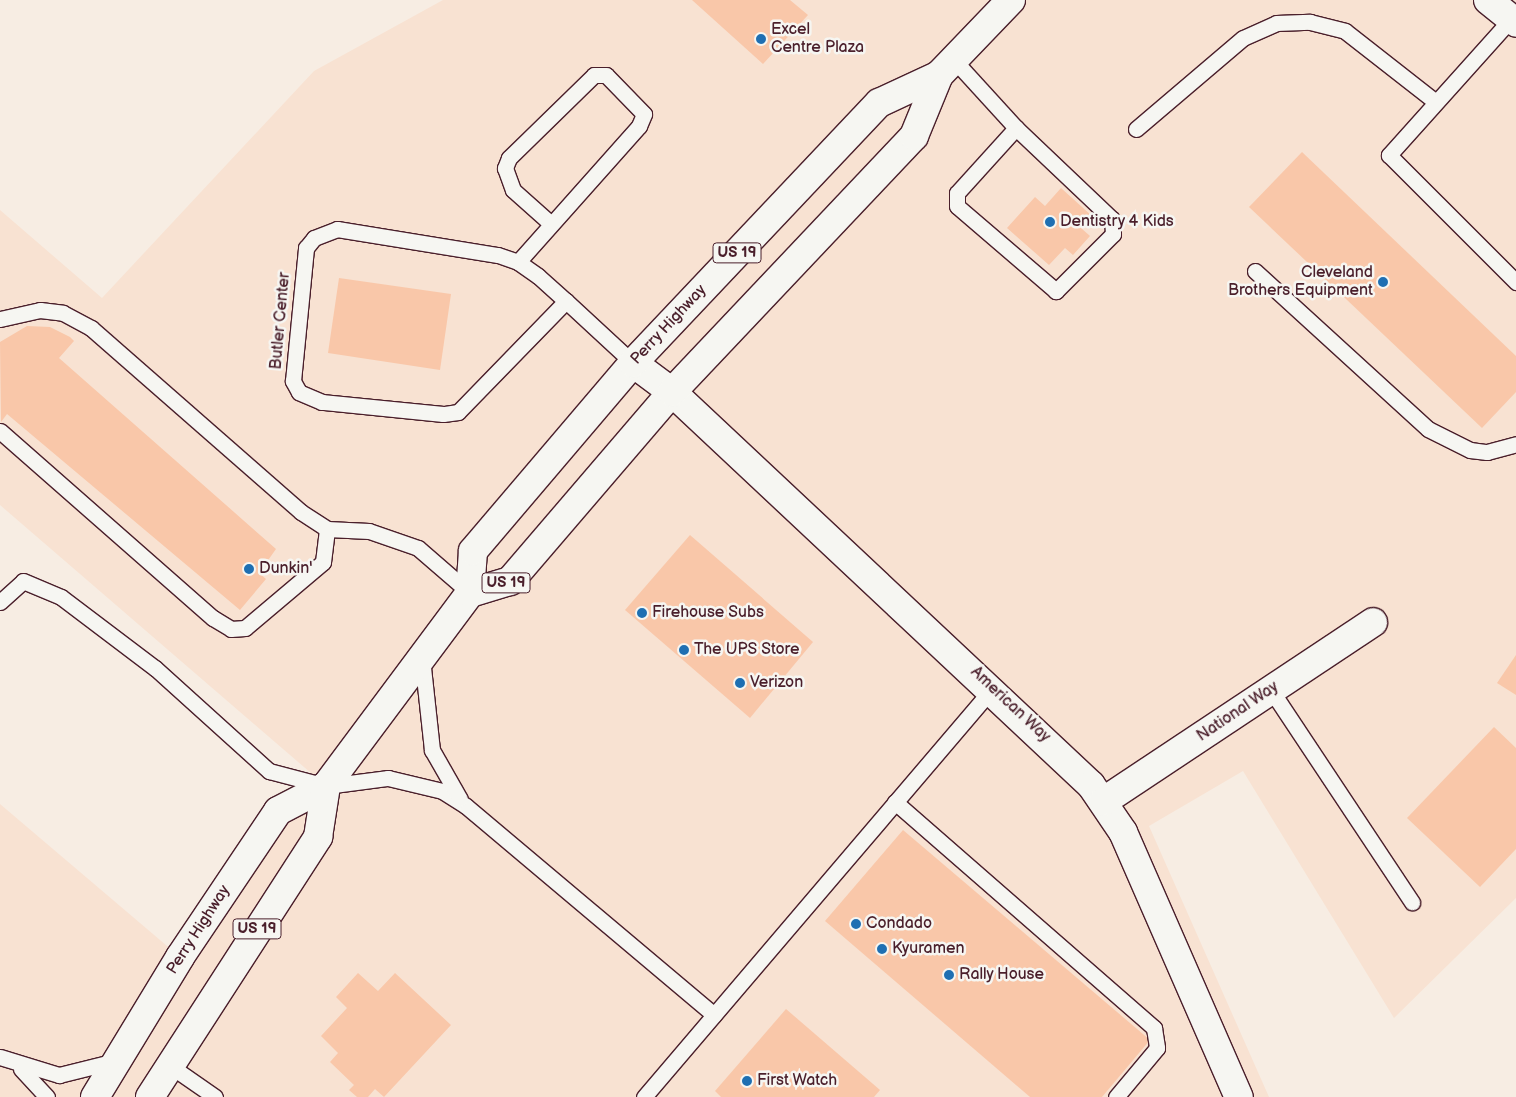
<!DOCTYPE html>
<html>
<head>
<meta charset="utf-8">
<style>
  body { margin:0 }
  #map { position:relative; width:1516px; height:1097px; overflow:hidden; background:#f7ede3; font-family:"Balsamiq Sans",sans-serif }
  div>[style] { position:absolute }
  .built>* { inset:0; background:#f8e2d2 }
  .building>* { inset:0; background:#f9c7a9 }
  .roads { filter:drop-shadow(1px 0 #4a1f2b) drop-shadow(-1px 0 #4a1f2b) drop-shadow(0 1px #4a1f2b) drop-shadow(0 -1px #4a1f2b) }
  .lane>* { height:15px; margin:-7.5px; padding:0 7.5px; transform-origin:7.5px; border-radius:7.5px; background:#f6f6f2 }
  .street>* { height:28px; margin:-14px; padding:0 14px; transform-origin:14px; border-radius:14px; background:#f6f6f2 }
  .primary>* { height:28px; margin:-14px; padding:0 14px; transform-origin:14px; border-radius:14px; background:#f6f6f2 }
  .dots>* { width:14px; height:14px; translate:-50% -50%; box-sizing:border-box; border:2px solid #f6f6f2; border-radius:50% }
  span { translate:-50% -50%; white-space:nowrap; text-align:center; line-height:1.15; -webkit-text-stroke:5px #f6f6f2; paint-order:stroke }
  .shield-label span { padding:1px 4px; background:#f6f6f2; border:1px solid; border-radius:4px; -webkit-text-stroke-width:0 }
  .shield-label { font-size:15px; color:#4a1f2b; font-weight:700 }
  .poi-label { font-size:16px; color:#4a1f2b }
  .left { translate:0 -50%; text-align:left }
  .right { translate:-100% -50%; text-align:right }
  .street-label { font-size:16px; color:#4a1f2b }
</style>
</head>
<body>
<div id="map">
  <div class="built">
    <div style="clip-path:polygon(443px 0,1516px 0,1516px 898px,1394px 1018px,1243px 771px,1149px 826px,1269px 1097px,0 1097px,0 804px,180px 957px,278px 811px,326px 786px,0 505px,0 210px,102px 298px,314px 71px)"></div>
  </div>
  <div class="building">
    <div style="clip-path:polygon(692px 0,790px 0,808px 15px,763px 64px)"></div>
    <div style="clip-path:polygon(1302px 152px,1516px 356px,1516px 392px,1482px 428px,1249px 207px)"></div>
    <div style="clip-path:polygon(1061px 188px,1092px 216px,1081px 228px,1090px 236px,1073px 255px,1065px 248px,1049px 265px,1007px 228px,1035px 197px,1045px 206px)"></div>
    <div style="clip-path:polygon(339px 278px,451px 294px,440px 370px,328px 353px)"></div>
    <div style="clip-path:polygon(27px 326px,50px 327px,70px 337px,74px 341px,59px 358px,276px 549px,259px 573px,266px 579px,240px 610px,7px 414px,1px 422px,0 342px)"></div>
    <div style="clip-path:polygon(690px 535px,813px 642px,750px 718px,625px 610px)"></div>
    <div style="clip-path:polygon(1516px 655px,1516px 695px,1497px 683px)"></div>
    <div style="clip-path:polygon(1494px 727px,1516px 748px,1516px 849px,1480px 887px,1407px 818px)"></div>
    <div style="clip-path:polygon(903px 830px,1150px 1040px,1102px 1097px,1030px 1097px,825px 921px)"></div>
    <div style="clip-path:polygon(358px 973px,378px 991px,395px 973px,451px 1025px,384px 1097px,375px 1089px,368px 1097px,357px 1097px,349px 1090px,354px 1085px,330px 1062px,338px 1053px,321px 1036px,347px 1008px,336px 997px)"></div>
    <div style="clip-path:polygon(786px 1009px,880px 1090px,874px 1097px,721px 1097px,715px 1091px)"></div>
  </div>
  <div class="roads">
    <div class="lane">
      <div style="left:1511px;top:19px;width:183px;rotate:131.9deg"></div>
      <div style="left:1389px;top:155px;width:180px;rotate:45deg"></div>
      <div style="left:954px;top:60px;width:92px;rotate:47.6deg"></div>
      <div style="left:1016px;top:128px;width:132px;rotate:43.5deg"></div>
      <div style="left:1112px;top:219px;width:15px;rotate:86deg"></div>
      <div style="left:1113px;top:234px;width:81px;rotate:135deg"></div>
      <div style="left:1056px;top:291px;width:130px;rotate:-139.4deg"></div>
      <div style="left:957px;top:206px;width:13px;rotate:-90deg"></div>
      <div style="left:957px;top:193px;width:88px;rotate:-47.8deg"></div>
      <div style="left:1136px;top:129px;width:140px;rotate:-40.4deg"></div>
      <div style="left:1243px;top:38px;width:36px;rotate:-24deg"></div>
      <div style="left:1276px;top:23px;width:34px;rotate:-2deg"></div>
      <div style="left:1310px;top:22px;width:36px;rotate:14deg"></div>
      <div style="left:1345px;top:31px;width:115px;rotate:38deg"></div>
      <div style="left:518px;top:262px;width:182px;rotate:-48.3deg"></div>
      <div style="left:639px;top:126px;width:13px;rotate:-67deg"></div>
      <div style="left:644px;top:114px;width:54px;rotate:-134.3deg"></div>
      <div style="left:606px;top:75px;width:12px;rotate:180deg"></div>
      <div style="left:594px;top:75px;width:119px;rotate:135.7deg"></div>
      <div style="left:509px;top:158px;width:11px;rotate:112deg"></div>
      <div style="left:505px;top:168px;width:23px;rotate:70deg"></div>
      <div style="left:513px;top:190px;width:50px;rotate:41.7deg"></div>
      <div style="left:1255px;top:271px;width:234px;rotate:42.4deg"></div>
      <div style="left:1428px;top:429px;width:47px;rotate:26.6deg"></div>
      <div style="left:1470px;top:450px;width:17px;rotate:7deg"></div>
      <div style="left:1487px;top:452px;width:30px;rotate:-15deg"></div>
      <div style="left:566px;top:301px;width:155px;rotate:134.2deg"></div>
      <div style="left:458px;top:412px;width:15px;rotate:172deg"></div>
      <div style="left:443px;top:414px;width:122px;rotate:-174.3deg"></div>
      <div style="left:322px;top:402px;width:25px;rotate:-157deg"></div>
      <div style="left:299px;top:392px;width:13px;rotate:-119deg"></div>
      <div style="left:293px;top:381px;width:134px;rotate:-84.4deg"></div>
      <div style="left:306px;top:248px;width:13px;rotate:-51deg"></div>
      <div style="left:314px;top:238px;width:25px;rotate:-21deg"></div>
      <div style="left:337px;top:229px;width:163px;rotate:9.2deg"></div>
      <div style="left:498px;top:255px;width:21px;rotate:19deg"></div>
      <div style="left:518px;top:262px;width:24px;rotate:35deg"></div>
      <div style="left:538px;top:276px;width:38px;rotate:42deg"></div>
      <div style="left:566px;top:301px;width:91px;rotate:42.8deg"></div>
      <div style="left:0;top:319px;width:41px;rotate:-12.7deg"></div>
      <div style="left:40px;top:310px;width:23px;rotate:7deg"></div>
      <div style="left:63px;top:313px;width:32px;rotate:28deg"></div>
      <div style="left:91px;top:328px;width:279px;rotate:41.2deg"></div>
      <div style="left:301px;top:512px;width:31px;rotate:33deg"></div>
      <div style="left:327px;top:529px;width:42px;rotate:2.7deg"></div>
      <div style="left:369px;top:531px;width:52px;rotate:19.1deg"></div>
      <div style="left:418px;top:548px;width:69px;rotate:40.9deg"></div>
      <div style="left:0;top:431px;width:283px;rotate:41.3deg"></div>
      <div style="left:213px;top:618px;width:21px;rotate:31deg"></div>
      <div style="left:231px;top:629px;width:14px;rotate:-4deg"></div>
      <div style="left:245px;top:628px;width:102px;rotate:-40.2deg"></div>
      <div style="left:323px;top:562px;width:33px;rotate:-83deg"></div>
      <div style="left:0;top:602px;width:31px;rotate:-42deg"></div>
      <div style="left:23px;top:581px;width:41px;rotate:22.8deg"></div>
      <div style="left:61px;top:597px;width:118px;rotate:37.1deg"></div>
      <div style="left:155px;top:668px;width:154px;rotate:42.1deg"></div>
      <div style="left:269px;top:771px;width:59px;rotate:14.7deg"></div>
      <div style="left:326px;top:786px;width:63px;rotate:-7.4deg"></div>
      <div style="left:388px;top:778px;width:56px;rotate:13.5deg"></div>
      <div style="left:442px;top:791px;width:28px;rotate:32deg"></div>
      <div style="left:466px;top:806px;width:324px;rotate:40.1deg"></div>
      <div style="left:422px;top:658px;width:93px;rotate:83.8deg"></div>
      <div style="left:432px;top:750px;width:56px;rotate:60.3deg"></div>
      <div style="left:1271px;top:690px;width:255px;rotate:56.4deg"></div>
      <div style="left:895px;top:802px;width:344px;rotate:41.1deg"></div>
      <div style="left:1154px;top:1028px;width:20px;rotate:81deg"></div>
      <div style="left:1157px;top:1048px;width:64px;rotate:129.9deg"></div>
      <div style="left:0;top:1057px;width:62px;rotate:17deg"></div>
      <div style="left:59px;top:1075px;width:58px;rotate:-14deg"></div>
      <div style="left:169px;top:1065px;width:56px;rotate:34.8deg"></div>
      <div style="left:21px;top:1069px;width:38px;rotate:47deg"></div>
      <div style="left:644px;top:1097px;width:536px;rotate:-49.54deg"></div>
    </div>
    <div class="street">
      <div style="left:1488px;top:0;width:36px;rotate:39deg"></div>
      <div style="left:633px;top:363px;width:49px;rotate:36.6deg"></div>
      <div style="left:672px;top:392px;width:574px;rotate:43.17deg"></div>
      <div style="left:1091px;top:785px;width:57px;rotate:55.8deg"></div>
      <div style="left:1123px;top:832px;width:289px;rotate:66.4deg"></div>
      <div style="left:1104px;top:801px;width:323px;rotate:-33.6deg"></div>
    </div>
    <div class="primary">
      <div style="left:470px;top:593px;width:42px;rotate:-16.7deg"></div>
      <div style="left:510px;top:581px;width:249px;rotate:-49.4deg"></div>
      <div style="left:672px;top:392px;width:352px;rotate:-46.6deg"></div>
      <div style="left:914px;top:136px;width:66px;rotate:-67.7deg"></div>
      <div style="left:95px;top:1097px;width:164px;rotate:-58.7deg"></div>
      <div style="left:180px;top:957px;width:176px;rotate:-56.1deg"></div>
      <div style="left:278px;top:811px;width:54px;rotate:-27.5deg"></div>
      <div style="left:150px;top:1097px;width:310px;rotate:-57.1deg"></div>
      <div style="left:318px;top:837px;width:52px;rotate:-81.1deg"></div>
      <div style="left:326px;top:786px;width:241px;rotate:-53.3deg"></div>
      <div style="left:470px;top:593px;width:42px;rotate:-85.9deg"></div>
      <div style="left:473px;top:551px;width:247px;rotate:-49.6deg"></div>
      <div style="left:633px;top:363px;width:358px;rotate:-46.6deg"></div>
      <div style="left:879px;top:103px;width:66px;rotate:-25deg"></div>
      <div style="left:939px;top:75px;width:104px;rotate:-46.2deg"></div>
    </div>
  </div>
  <div class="dots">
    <div style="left:761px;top:39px;background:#1f6fb2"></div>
    <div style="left:1050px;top:222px;background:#1f6fb2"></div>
    <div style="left:1383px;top:282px;background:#1f6fb2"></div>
    <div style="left:249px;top:569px;background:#1f6fb2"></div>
    <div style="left:642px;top:613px;background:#1f6fb2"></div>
    <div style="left:684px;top:650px;background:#1f6fb2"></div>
    <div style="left:740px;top:683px;background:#1f6fb2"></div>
    <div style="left:856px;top:924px;background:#1f6fb2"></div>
    <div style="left:882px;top:949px;background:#1f6fb2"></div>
    <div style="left:949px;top:975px;background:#1f6fb2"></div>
    <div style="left:747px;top:1081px;background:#1f6fb2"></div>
  </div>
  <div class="shield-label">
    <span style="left:737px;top:253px">US 19</span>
    <span style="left:506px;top:583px">US 19</span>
    <span style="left:257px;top:929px">US 19</span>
  </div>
  <div class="poi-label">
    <span class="left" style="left:771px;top:39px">Excel<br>Centre Plaza</span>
    <span class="left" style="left:1060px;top:222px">Dentistry 4 Kids</span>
    <span class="right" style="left:1373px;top:282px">Cleveland<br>Brothers Equipment</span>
    <span class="left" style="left:259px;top:569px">Dunkin'</span>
    <span class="left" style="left:652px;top:613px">Firehouse Subs</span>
    <span class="left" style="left:694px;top:650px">The UPS Store</span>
    <span class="left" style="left:750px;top:683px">Verizon</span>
    <span class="left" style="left:866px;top:924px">Condado</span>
    <span class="left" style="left:892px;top:949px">Kyuramen</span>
    <span class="left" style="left:959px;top:975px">Rally House</span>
    <span class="left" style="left:757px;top:1081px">First Watch</span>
  </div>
  <div class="street-label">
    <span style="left:281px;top:321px;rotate:-85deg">Butler Center</span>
    <span style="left:669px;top:325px;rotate:-47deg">Perry Highway</span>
    <span style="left:1010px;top:705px;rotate:43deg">American Way</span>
    <span style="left:1238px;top:712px;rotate:-34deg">National Way</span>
    <span style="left:199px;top:930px;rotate:-57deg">Perry Highway</span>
  </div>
</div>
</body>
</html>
